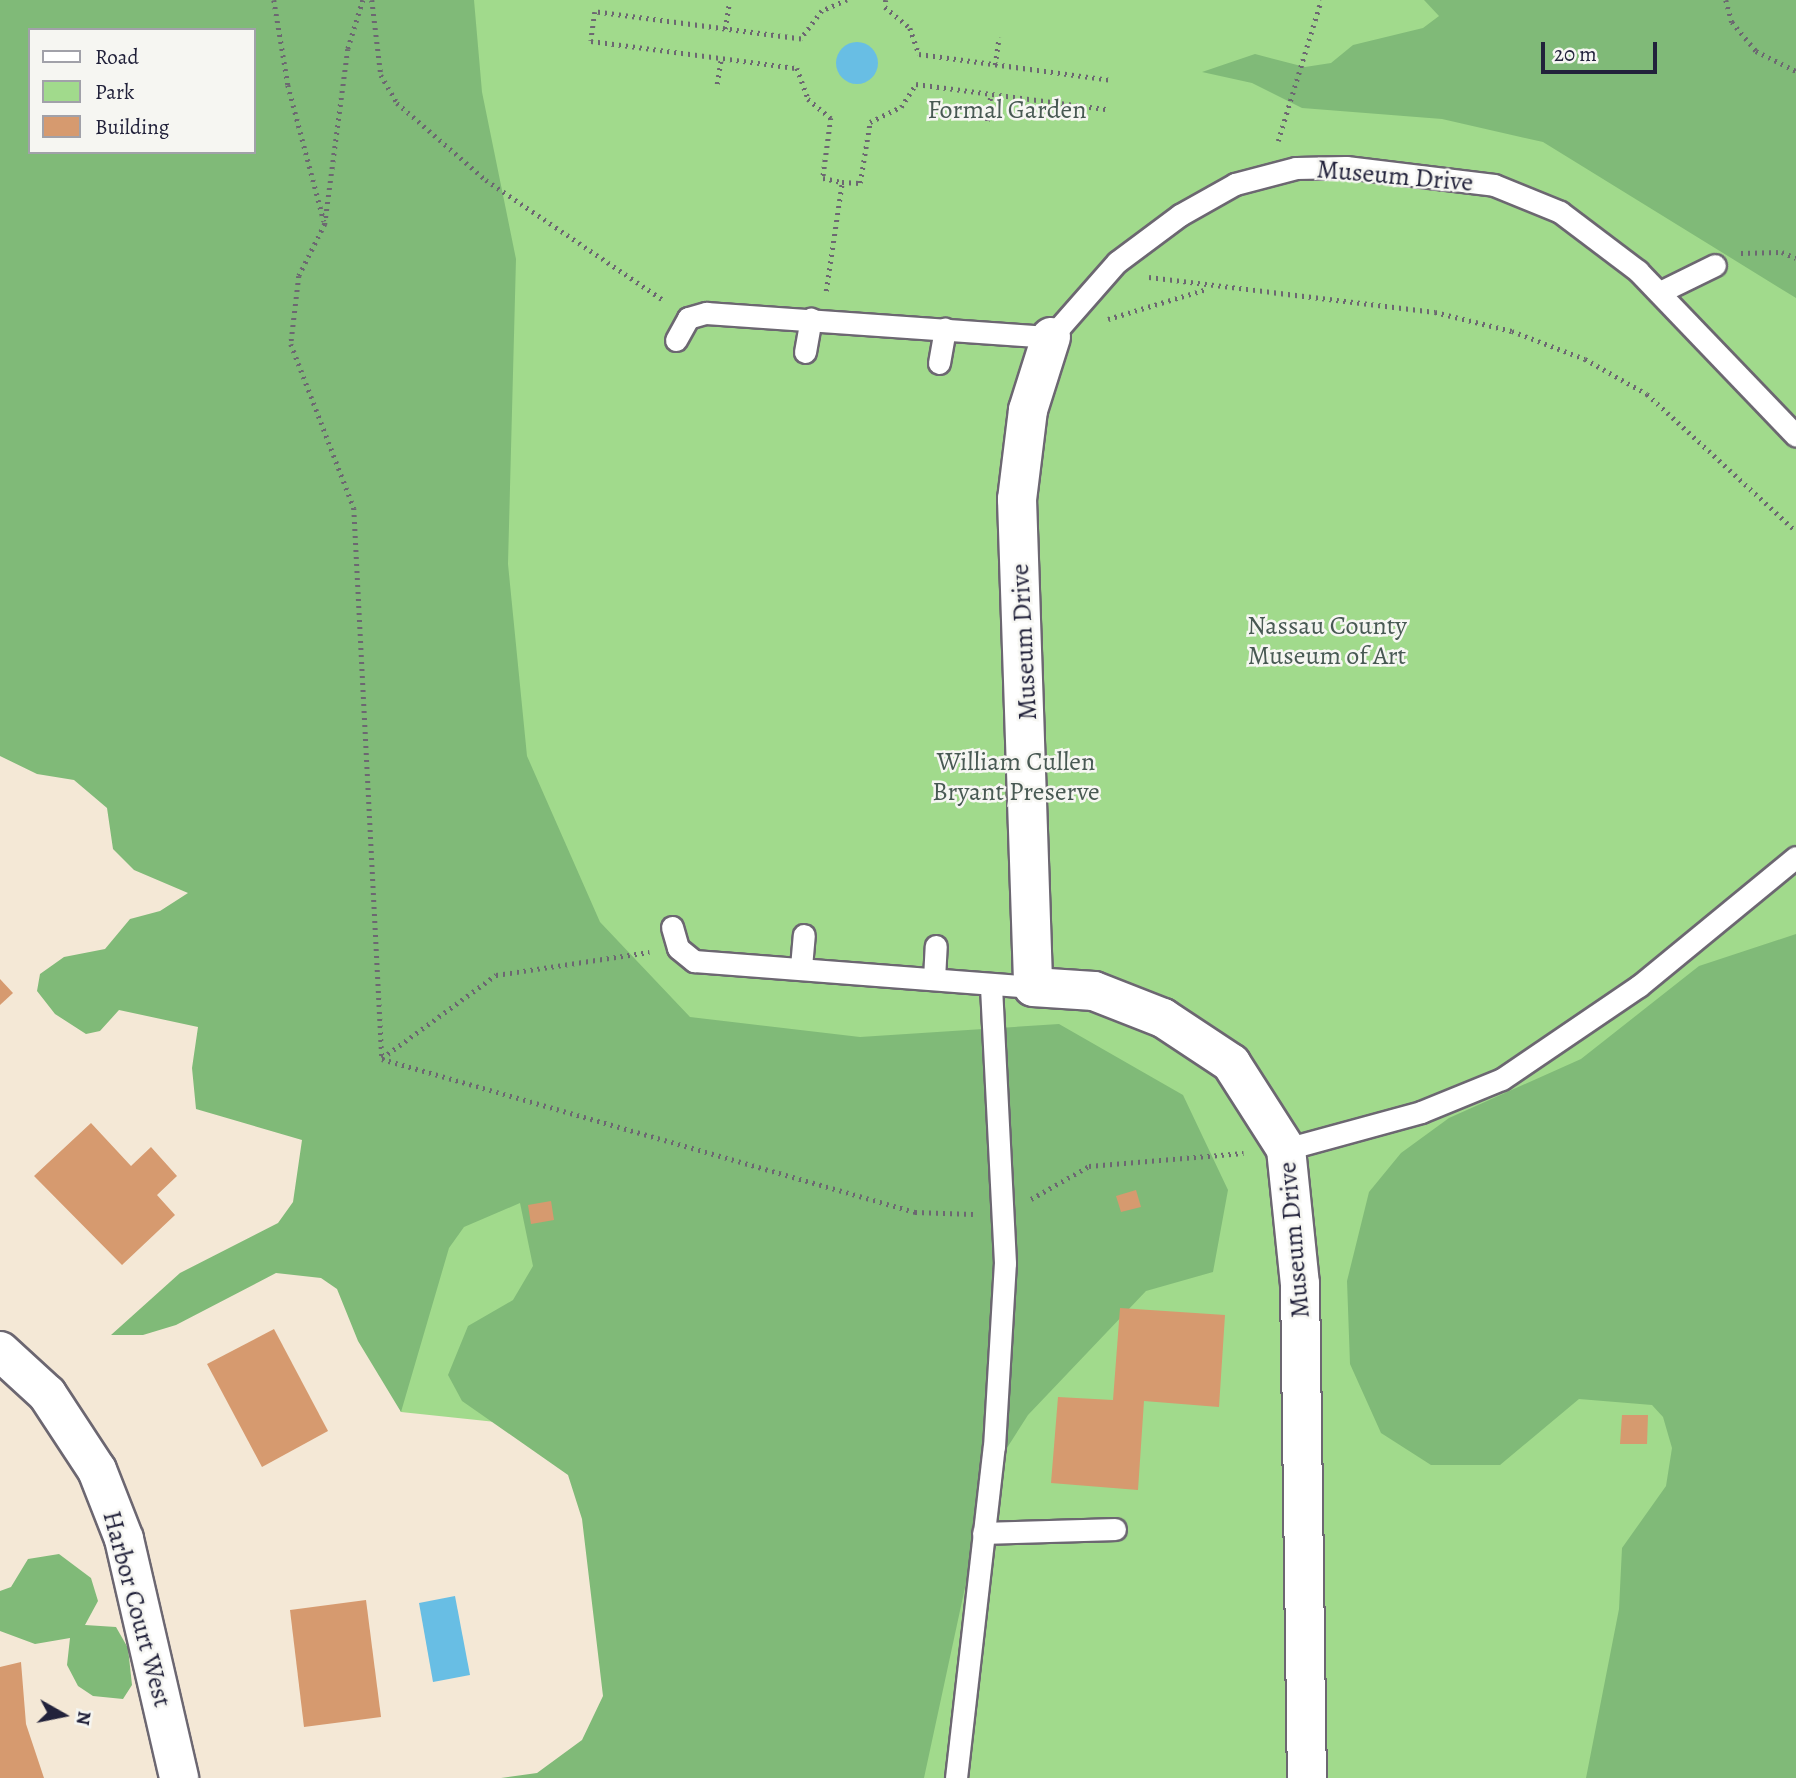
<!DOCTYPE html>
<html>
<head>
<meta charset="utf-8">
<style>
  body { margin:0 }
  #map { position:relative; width:1796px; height:1778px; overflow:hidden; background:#f4e8d6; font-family:Alegreya,serif }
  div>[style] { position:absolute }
  .green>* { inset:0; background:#a1da8c }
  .forest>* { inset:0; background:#80ba78 }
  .water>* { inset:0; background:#68bee4 }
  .round { border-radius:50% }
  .building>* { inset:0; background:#d69a6f }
  .path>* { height:4.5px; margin-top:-2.25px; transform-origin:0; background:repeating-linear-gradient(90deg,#6c6771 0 2px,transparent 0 7px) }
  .roads { filter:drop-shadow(2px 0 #6c6771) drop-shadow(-2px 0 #6c6771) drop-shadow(0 2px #6c6771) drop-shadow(0 -2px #6c6771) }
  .service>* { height:21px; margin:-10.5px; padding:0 10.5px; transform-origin:10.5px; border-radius:10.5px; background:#fff }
  .minor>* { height:38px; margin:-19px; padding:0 19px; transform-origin:19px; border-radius:19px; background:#fff }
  span { translate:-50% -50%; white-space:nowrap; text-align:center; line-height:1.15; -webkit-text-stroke:5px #f6f6f2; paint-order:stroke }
  .park-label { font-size:26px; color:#485953 }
  .street-label { font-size:26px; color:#22223b }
  .legend { position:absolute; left:28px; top:28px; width:228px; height:126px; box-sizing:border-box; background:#f6f6f2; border:2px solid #a1a1a9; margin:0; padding:9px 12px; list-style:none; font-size:21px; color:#22223b }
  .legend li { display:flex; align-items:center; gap:14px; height:35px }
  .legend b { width:35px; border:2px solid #a1a1a9 }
  .north { position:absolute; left:28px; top:1680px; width:70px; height:70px; -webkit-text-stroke:5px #f6f6f2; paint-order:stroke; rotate:99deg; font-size:19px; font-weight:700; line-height:28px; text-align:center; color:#22223b }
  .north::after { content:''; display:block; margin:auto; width:24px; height:32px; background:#22223b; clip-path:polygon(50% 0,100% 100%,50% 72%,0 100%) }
  .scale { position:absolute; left:1541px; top:42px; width:116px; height:32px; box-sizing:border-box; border:4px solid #22223b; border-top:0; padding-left:9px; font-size:21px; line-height:24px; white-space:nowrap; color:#22223b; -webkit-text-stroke:5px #f6f6f2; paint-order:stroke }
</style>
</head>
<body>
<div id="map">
  <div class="green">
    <div style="clip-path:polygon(40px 0,1796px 0,1796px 1778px,642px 1778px,599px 1433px,401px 1412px,114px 622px,254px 152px,254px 30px)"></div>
  </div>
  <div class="forest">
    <div style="clip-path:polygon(evenodd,0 0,474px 0,482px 92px,516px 259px,508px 564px,527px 756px,600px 922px,690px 1017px,860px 1037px,1059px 1024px,1183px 1095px,1228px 1190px,1213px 1272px,1146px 1291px,1028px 1415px,989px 1476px,924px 1778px,501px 1778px,537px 1773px,582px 1740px,603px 1696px,582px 1519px,568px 1475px,462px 1401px,448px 1375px,468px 1326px,513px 1300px,533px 1266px,520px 1203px,464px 1227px,449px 1248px,401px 1412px,358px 1341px,337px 1289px,321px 1278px,276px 1273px,176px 1325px,143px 1335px,111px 1335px,180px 1273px,278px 1223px,293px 1202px,302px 1140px,196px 1109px,192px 1068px,198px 1027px,119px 1010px,100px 1031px,86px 1034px,55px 1014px,37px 991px,40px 974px,64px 957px,105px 949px,130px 919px,160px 911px,188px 893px,134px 870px,113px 849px,107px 808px,74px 780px,37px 774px,0 756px,0 0,30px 30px,254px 30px,254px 152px,30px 152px,30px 30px)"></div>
    <div style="clip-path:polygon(1424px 0,1796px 0,1796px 298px,1543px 142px,1442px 119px,1302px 108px,1252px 83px,1202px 72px,1255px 54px,1305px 67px,1331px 63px,1353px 45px,1423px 28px,1439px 16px)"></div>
    <div style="clip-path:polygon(1796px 934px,1796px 1778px,1586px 1778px,1619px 1609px,1622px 1548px,1666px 1486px,1672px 1448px,1663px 1417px,1652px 1405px,1579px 1399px,1500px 1465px,1431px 1465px,1381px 1433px,1350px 1364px,1347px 1281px,1369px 1192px,1401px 1153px,1449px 1118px,1581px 1059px,1699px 966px)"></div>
    <div style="clip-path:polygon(59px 1554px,91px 1578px,98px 1601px,85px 1625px,116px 1627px,128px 1648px,132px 1685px,123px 1699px,93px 1696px,78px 1686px,67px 1665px,70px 1638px,35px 1644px,0 1631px,0 1591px,11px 1587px,28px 1559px)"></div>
  </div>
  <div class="water">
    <div class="round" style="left:836px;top:42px;width:42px;height:42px"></div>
    <div style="clip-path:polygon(455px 1596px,470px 1675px,433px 1682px,419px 1603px)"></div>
  </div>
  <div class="building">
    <div style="clip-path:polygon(0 979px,13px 993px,0 1005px)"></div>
    <div style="clip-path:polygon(91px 1123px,131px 1166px,151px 1147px,177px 1176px,157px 1195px,175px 1215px,122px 1265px,34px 1176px)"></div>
    <div style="clip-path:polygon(1136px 1190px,1141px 1207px,1121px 1212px,1116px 1196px)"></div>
    <div style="clip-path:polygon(551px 1201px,554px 1220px,531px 1224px,528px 1205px)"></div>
    <div style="clip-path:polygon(1120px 1308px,1225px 1315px,1219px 1407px,1144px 1401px,1138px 1490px,1051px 1483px,1058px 1397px,1113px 1400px)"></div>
    <div style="clip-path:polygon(274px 1329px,328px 1431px,262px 1467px,207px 1364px)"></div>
    <div style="clip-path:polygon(1622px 1415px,1648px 1415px,1647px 1444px,1620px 1444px)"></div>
    <div style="clip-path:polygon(366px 1600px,381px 1717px,304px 1727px,290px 1610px)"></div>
    <div style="clip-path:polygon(21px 1662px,26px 1724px,44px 1778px,0 1778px,0 1667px)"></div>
  </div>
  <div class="path">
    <div style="left:274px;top:0;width:86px;rotate:80.6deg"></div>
    <div style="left:288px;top:85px;width:141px;rotate:75.2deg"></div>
    <div style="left:363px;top:0;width:51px;rotate:107deg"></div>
    <div style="left:348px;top:49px;width:177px;rotate:97.5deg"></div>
    <div style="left:325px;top:224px;width:58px;rotate:116.6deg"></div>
    <div style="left:299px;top:276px;width:68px;rotate:96.7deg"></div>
    <div style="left:291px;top:344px;width:176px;rotate:69deg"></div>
    <div style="left:354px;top:508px;width:552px;rotate:87.09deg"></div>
    <div style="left:382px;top:1059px;width:555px;rotate:16.02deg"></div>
    <div style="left:915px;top:1212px;width:58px;rotate:2deg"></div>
    <div style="left:372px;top:0;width:76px;rotate:83.2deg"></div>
    <div style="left:381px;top:75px;width:32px;rotate:60deg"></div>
    <div style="left:397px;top:103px;width:118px;rotate:40.9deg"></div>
    <div style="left:486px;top:180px;width:214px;rotate:34.1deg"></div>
    <div style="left:847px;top:0;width:27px;rotate:156deg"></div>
    <div style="left:822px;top:11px;width:35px;rotate:127deg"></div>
    <div style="left:801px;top:39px;width:208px;rotate:-172.5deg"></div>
    <div style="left:595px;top:12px;width:29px;rotate:98deg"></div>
    <div style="left:591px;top:41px;width:208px;rotate:7.5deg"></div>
    <div style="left:797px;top:68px;width:33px;rotate:70deg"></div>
    <div style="left:808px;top:99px;width:30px;rotate:40deg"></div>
    <div style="left:831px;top:118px;width:61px;rotate:97.6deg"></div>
    <div style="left:823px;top:178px;width:19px;rotate:12deg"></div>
    <div style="left:842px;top:182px;width:18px;rotate:3deg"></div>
    <div style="left:860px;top:183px;width:62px;rotate:-80.7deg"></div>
    <div style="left:870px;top:122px;width:34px;rotate:-26deg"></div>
    <div style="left:901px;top:107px;width:27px;rotate:-57deg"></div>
    <div style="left:916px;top:84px;width:193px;rotate:7.5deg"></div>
    <div style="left:886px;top:0;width:7px;rotate:98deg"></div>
    <div style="left:885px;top:7px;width:33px;rotate:40deg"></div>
    <div style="left:910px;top:28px;width:28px;rotate:71deg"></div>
    <div style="left:919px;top:54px;width:195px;rotate:7.7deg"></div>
    <div style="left:1726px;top:0;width:23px;rotate:75deg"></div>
    <div style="left:1732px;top:22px;width:38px;rotate:50deg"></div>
    <div style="left:1756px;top:51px;width:45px;rotate:26.6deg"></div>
    <div style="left:725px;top:29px;width:26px;rotate:-81deg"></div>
    <div style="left:995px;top:65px;width:28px;rotate:-82deg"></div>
    <div style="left:717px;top:84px;width:26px;rotate:-81deg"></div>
    <div style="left:987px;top:121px;width:27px;rotate:-82deg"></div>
    <div style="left:1278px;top:141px;width:147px;rotate:-73deg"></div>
    <div style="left:1741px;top:253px;width:41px;rotate:-1.4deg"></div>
    <div style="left:1782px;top:252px;width:15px;rotate:23deg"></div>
    <div style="left:1149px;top:277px;width:288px;rotate:7deg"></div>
    <div style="left:1435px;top:312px;width:79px;rotate:13.9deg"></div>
    <div style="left:1512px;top:331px;width:78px;rotate:21deg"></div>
    <div style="left:1585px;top:359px;width:71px;rotate:29.4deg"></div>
    <div style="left:1647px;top:394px;width:202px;rotate:42.6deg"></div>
    <div style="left:826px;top:291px;width:110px;rotate:-81.6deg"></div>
    <div style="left:1108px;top:319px;width:103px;rotate:-16.9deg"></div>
    <div style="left:382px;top:1058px;width:141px;rotate:-36.1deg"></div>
    <div style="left:496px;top:975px;width:155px;rotate:-8.5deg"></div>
    <div style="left:1031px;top:1199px;width:67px;rotate:-29.6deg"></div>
    <div style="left:1089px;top:1166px;width:155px;rotate:-4.8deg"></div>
  </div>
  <div class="roads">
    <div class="service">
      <div style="left:1660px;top:292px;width:61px;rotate:-26.1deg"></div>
      <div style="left:676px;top:340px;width:25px;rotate:-61deg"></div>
      <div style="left:688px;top:318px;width:19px;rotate:-16deg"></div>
      <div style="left:706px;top:313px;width:346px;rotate:4deg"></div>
      <div style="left:1051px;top:337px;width:100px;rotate:-48.7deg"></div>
      <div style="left:1117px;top:262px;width:79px;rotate:-36.7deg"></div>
      <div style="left:1180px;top:215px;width:63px;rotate:-29.4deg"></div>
      <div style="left:1235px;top:184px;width:63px;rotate:-14.7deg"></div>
      <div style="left:1296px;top:168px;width:50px;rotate:-1.1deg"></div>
      <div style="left:1346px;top:167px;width:149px;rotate:6.9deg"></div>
      <div style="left:1494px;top:185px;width:71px;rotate:22.2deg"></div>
      <div style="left:1560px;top:212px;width:98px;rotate:37.1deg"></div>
      <div style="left:1638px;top:271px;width:228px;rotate:46.2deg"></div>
      <div style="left:805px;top:352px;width:34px;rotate:-80deg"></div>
      <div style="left:939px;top:363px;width:35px;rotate:-80deg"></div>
      <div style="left:672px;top:927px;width:22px;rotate:74deg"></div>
      <div style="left:678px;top:948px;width:21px;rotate:39deg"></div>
      <div style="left:694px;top:961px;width:340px;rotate:4.4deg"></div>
      <div style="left:801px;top:967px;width:32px;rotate:-85deg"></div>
      <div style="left:934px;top:979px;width:33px;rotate:-87deg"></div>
      <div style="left:1286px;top:1149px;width:140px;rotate:-15.3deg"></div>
      <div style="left:1421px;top:1112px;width:87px;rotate:-22.2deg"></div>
      <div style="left:1502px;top:1079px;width:166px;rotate:-34.2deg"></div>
      <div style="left:1639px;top:986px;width:203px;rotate:-39.4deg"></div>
      <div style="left:983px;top:1533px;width:132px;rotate:-1.7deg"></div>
      <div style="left:956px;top:1778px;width:333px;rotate:-83.5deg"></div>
      <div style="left:994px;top:1447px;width:184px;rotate:-86.6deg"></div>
      <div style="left:1005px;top:1263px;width:279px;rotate:-92.9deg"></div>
    </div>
    <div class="minor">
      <div style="left:1051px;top:337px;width:77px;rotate:107.5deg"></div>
      <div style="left:1028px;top:410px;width:90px;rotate:97deg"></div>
      <div style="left:1017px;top:499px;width:488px;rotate:88.1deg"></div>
      <div style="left:1033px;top:987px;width:61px;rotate:3.8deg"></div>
      <div style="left:1094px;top:991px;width:74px;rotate:21.4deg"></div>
      <div style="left:1163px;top:1018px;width:82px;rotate:33.5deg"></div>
      <div style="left:1231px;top:1063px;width:102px;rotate:57.4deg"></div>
      <div style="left:1286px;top:1149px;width:136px;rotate:84.1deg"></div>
      <div style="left:1300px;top:1284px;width:494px;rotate:89.2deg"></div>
      <div style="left:0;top:1351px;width:64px;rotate:42.5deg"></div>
      <div style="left:47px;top:1394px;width:91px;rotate:56.7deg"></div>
      <div style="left:97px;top:1470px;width:74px;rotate:68.6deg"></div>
      <div style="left:124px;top:1539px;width:245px;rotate:77deg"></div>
    </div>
  </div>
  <div class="park-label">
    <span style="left:1007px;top:110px">Formal Garden</span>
    <span style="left:1327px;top:641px">Nassau County<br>Museum of Art</span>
    <span style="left:1016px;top:777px">William Cullen<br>Bryant Preserve</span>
  </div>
  <div class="street-label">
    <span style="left:1395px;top:176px;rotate:5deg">Museum Drive</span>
    <span style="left:1024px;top:642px;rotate:-93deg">Museum Drive</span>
    <span style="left:1294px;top:1240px;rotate:-95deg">Museum Drive</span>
    <span style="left:137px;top:1609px;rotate:75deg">Harbor Court West</span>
  </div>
  <ul class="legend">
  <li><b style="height:9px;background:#fff"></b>Road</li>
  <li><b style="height:19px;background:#a1da8c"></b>Park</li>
  <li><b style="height:19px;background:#d69a6f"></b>Building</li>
  </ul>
  <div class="north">N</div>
  <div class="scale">20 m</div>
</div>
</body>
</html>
